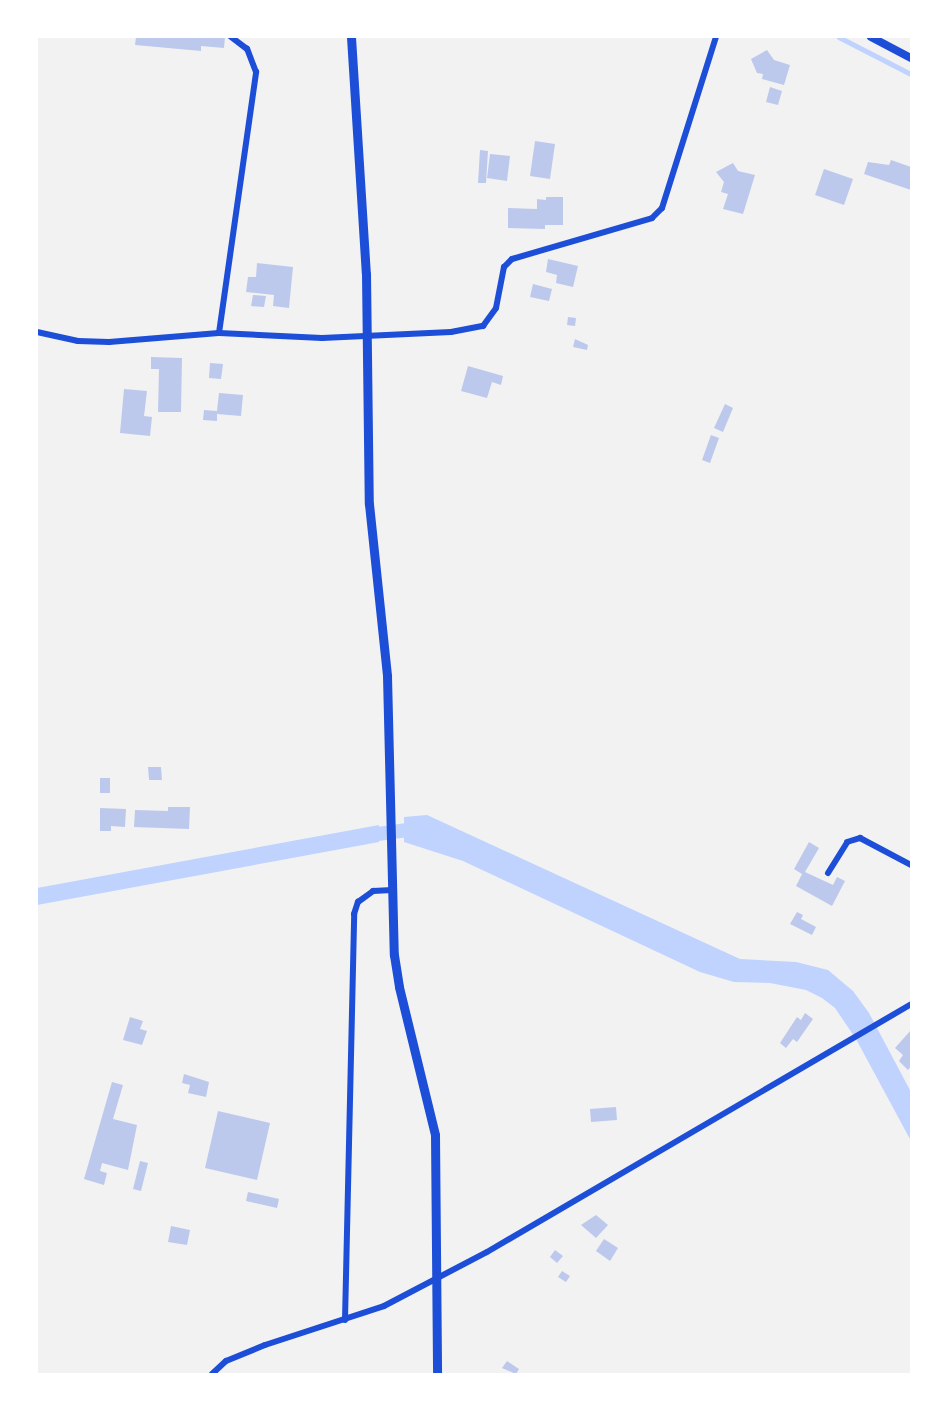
<!DOCTYPE html>
<html>
<head>
<meta charset="utf-8">
<style>
  body { margin:0 }
  #map { position:relative; width:948px; height:1411px; overflow:hidden; background:#f2f2f2; font-family:Commissioner,sans-serif }
  div>[style] { position:absolute }
  .water>* { inset:0; background:#bfd3fe }
  .stream>* { height:4.5px; margin:-2.25px; padding:0 2.25px; transform-origin:2.25px; border-radius:2.25px; background:#bfd3fe }
  .canal>* { height:14px; margin:-7px; padding:0 7px; transform-origin:7px; border-radius:7px; background:#bfd3fe }
  .building>* { inset:0; background:#bdc9ec }
  .minor>* { height:6px; margin:-3px; padding:0 3px; transform-origin:3px; border-radius:3px; background:#1d4ed8 }
  .tertiary>* { height:8px; margin:-4px; padding:0 4px; transform-origin:4px; border-radius:4px; background:#1d4ed8 }
  .secondary>* { height:9px; margin:-4.5px; padding:0 4.5px; transform-origin:4.5px; border-radius:4.5px; background:#1d4ed8 }
  span { translate:-50% -50%; white-space:nowrap; text-align:center; line-height:1.15; -webkit-text-stroke:6px #fff; paint-order:stroke }
  .frame { position:absolute; inset:0; border:38px solid #fff; pointer-events:none }
</style>
</head>
<body>
<div id="map">
  <div class="water">
    <div style="clip-path:polygon(427px 815px,740px 959px,796px 962px,828px 970px,853px 991px,869px 1013px,911px 1092px,911px 1141px,856px 1039px,835px 1008px,822px 998px,806px 990px,770px 983px,734px 982px,700px 972px,463px 861px,404px 842px,404px 817px)"></div>
    <div style="clip-path:polygon(379px 825px,379px 842px,37px 905px,37px 888px)"></div>
  </div>
  <div class="stream">
    <div style="left:839px;top:37px;width:81px;rotate:27.2deg"></div>
  </div>
  <div class="canal">
    <div style="left:363px;top:836px;width:45px;rotate:-7.6deg"></div>
    <div style="left:408px;top:830px;width:15px;rotate:23deg"></div>
  </div>
  <div class="building">
    <div style="clip-path:polygon(136px 37px,225px 37px,224px 48px,201px 46px,201px 51px,135px 45px)"></div>
    <div style="clip-path:polygon(767px 50px,774px 60px,790px 65px,784px 85px,762px 79px,763px 74px,757px 73px,751px 59px)"></div>
    <div style="clip-path:polygon(770px 87px,782px 91px,778px 105px,766px 102px)"></div>
    <div style="clip-path:polygon(535px 141px,555px 144px,550px 179px,530px 176px)"></div>
    <div style="clip-path:polygon(480px 150px,488px 151px,486px 183px,478px 183px)"></div>
    <div style="clip-path:polygon(490px 154px,510px 156px,507px 181px,487px 178px)"></div>
    <div style="clip-path:polygon(891px 160px,911px 167px,911px 190px,864px 174px,868px 162px,889px 165px)"></div>
    <div style="clip-path:polygon(733px 163px,738px 171px,755px 175px,743px 214px,723px 209px,728px 194px,721px 192px,724px 182px,716px 172px)"></div>
    <div style="clip-path:polygon(824px 169px,853px 179px,844px 205px,815px 195px)"></div>
    <div style="clip-path:polygon(546px 197px,563px 197px,563px 225px,545px 225px,545px 229px,508px 228px,508px 208px,537px 209px,537px 199px,546px 200px)"></div>
    <div style="clip-path:polygon(548px 259px,578px 266px,573px 287px,556px 283px,557px 275px,546px 272px)"></div>
    <div style="clip-path:polygon(257px 263px,293px 267px,289px 308px,273px 306px,274px 295px,246px 292px,248px 277px,256px 277px)"></div>
    <div style="clip-path:polygon(533px 284px,552px 289px,549px 301px,530px 297px)"></div>
    <div style="clip-path:polygon(253px 295px,266px 296px,264px 307px,251px 306px)"></div>
    <div style="clip-path:polygon(568px 317px,576px 318px,575px 326px,567px 325px)"></div>
    <div style="clip-path:polygon(575px 339px,588px 345px,587px 350px,573px 347px)"></div>
    <div style="clip-path:polygon(151px 357px,182px 358px,181px 412px,158px 412px,159px 369px,151px 369px)"></div>
    <div style="clip-path:polygon(210px 363px,223px 364px,221px 379px,209px 378px)"></div>
    <div style="clip-path:polygon(468px 366px,503px 376px,501px 385px,492px 382px,487px 398px,461px 391px)"></div>
    <div style="clip-path:polygon(124px 389px,147px 391px,144px 416px,152px 417px,150px 436px,120px 433px)"></div>
    <div style="clip-path:polygon(219px 393px,243px 395px,241px 416px,217px 414px,217px 421px,203px 420px,204px 410px,217px 411px)"></div>
    <div style="clip-path:polygon(725px 404px,733px 408px,723px 432px,714px 428px)"></div>
    <div style="clip-path:polygon(711px 435px,719px 438px,710px 463px,702px 460px)"></div>
    <div style="clip-path:polygon(148px 767px,161px 767px,162px 780px,149px 780px)"></div>
    <div style="clip-path:polygon(100px 778px,110px 778px,110px 793px,100px 793px)"></div>
    <div style="clip-path:polygon(168px 807px,190px 807px,189px 829px,134px 827px,135px 810px,168px 811px)"></div>
    <div style="clip-path:polygon(100px 808px,126px 809px,125px 827px,111px 826px,111px 831px,100px 831px)"></div>
    <div style="clip-path:polygon(809px 842px,819px 848px,805px 872px,833px 885px,837px 877px,845px 881px,832px 906px,796px 886px,802px 874px,794px 869px)"></div>
    <div style="clip-path:polygon(797px 912px,803px 915px,801px 919px,816px 927px,812px 935px,790px 924px)"></div>
    <div style="clip-path:polygon(805px 1013px,813px 1019px,797px 1042px,793px 1039px,786px 1048px,780px 1043px,797px 1017px,801px 1020px)"></div>
    <div style="clip-path:polygon(130px 1017px,143px 1021px,140px 1029px,147px 1031px,142px 1045px,123px 1040px)"></div>
    <div style="clip-path:polygon(911px 1030px,911px 1066px,908px 1070px,899px 1061px,903px 1055px,895px 1048px)"></div>
    <div style="clip-path:polygon(184px 1074px,209px 1082px,206px 1097px,188px 1093px,190px 1085px,182px 1083px)"></div>
    <div style="clip-path:polygon(112px 1082px,123px 1085px,113px 1119px,137px 1125px,128px 1170px,102px 1163px,100px 1171px,107px 1173px,104px 1185px,84px 1179px)"></div>
    <div style="clip-path:polygon(616px 1107px,617px 1120px,591px 1122px,590px 1109px)"></div>
    <div style="clip-path:polygon(218px 1111px,270px 1123px,257px 1180px,205px 1168px)"></div>
    <div style="clip-path:polygon(140px 1161px,148px 1163px,141px 1191px,133px 1189px)"></div>
    <div style="clip-path:polygon(248px 1192px,279px 1199px,277px 1208px,246px 1201px)"></div>
    <div style="clip-path:polygon(596px 1215px,608px 1225px,596px 1238px,581px 1225px)"></div>
    <div style="clip-path:polygon(171px 1226px,190px 1230px,187px 1245px,168px 1242px)"></div>
    <div style="clip-path:polygon(604px 1239px,618px 1248px,610px 1261px,596px 1251px)"></div>
    <div style="clip-path:polygon(555px 1250px,563px 1256px,557px 1263px,550px 1257px)"></div>
    <div style="clip-path:polygon(562px 1271px,570px 1276px,566px 1282px,558px 1277px)"></div>
    <div style="clip-path:polygon(507px 1361px,519px 1369px,516px 1374px,502px 1368px)"></div>
  </div>
  <div class="minor">
    <div style="left:37px;top:332px;width:42px;rotate:12.4deg"></div>
    <div style="left:78px;top:341px;width:31px;rotate:2deg"></div>
    <div style="left:109px;top:342px;width:110px;rotate:-4.7deg"></div>
    <div style="left:219px;top:333px;width:103px;rotate:2.8deg"></div>
    <div style="left:322px;top:338px;width:129px;rotate:-2.7deg"></div>
    <div style="left:451px;top:332px;width:33px;rotate:-11deg"></div>
    <div style="left:483px;top:326px;width:22px;rotate:-54deg"></div>
    <div style="left:496px;top:308px;width:42px;rotate:-79deg"></div>
    <div style="left:504px;top:267px;width:11px;rotate:-45deg"></div>
    <div style="left:512px;top:259px;width:146px;rotate:-16.3deg"></div>
    <div style="left:652px;top:218px;width:14px;rotate:-45deg"></div>
    <div style="left:662px;top:208px;width:179px;rotate:-72.5deg"></div>
    <div style="left:219px;top:333px;width:264px;rotate:-81.9deg"></div>
    <div style="left:256px;top:72px;width:25px;rotate:-111deg"></div>
    <div style="left:247px;top:49px;width:20px;rotate:-143deg"></div>
    <div style="left:828px;top:873px;width:36px;rotate:-58deg"></div>
    <div style="left:847px;top:842px;width:14px;rotate:-17deg"></div>
    <div style="left:860px;top:838px;width:58px;rotate:27.9deg"></div>
    <div style="left:345px;top:1320px;width:406px;rotate:-88.7deg"></div>
    <div style="left:354px;top:914px;width:13px;rotate:-72deg"></div>
    <div style="left:358px;top:902px;width:19px;rotate:-36deg"></div>
    <div style="left:373px;top:891px;width:19px;rotate:-3deg"></div>
    <div style="left:212px;top:1374px;width:19px;rotate:-43deg"></div>
    <div style="left:226px;top:1361px;width:42px;rotate:-22.3deg"></div>
    <div style="left:265px;top:1345px;width:125px;rotate:-18.1deg"></div>
    <div style="left:384px;top:1306px;width:116px;rotate:-27.7deg"></div>
    <div style="left:487px;top:1252px;width:491px;rotate:-30.3deg"></div>
  </div>
  <div class="tertiary">
    <div style="left:871px;top:37px;width:45px;rotate:27.7deg"></div>
  </div>
  <div class="secondary">
    <div style="left:351px;top:37px;width:237px;rotate:86.4deg"></div>
    <div style="left:366px;top:274px;width:230px;rotate:89.3deg"></div>
    <div style="left:369px;top:504px;width:173px;rotate:84deg"></div>
    <div style="left:387px;top:676px;width:279px;rotate:88.6deg"></div>
    <div style="left:394px;top:955px;width:32px;rotate:81deg"></div>
    <div style="left:399px;top:987px;width:152px;rotate:76.3deg"></div>
    <div style="left:435px;top:1135px;width:239px;rotate:89.5deg"></div>
  </div>
  <div class="frame"></div>
</div>
</body>
</html>
